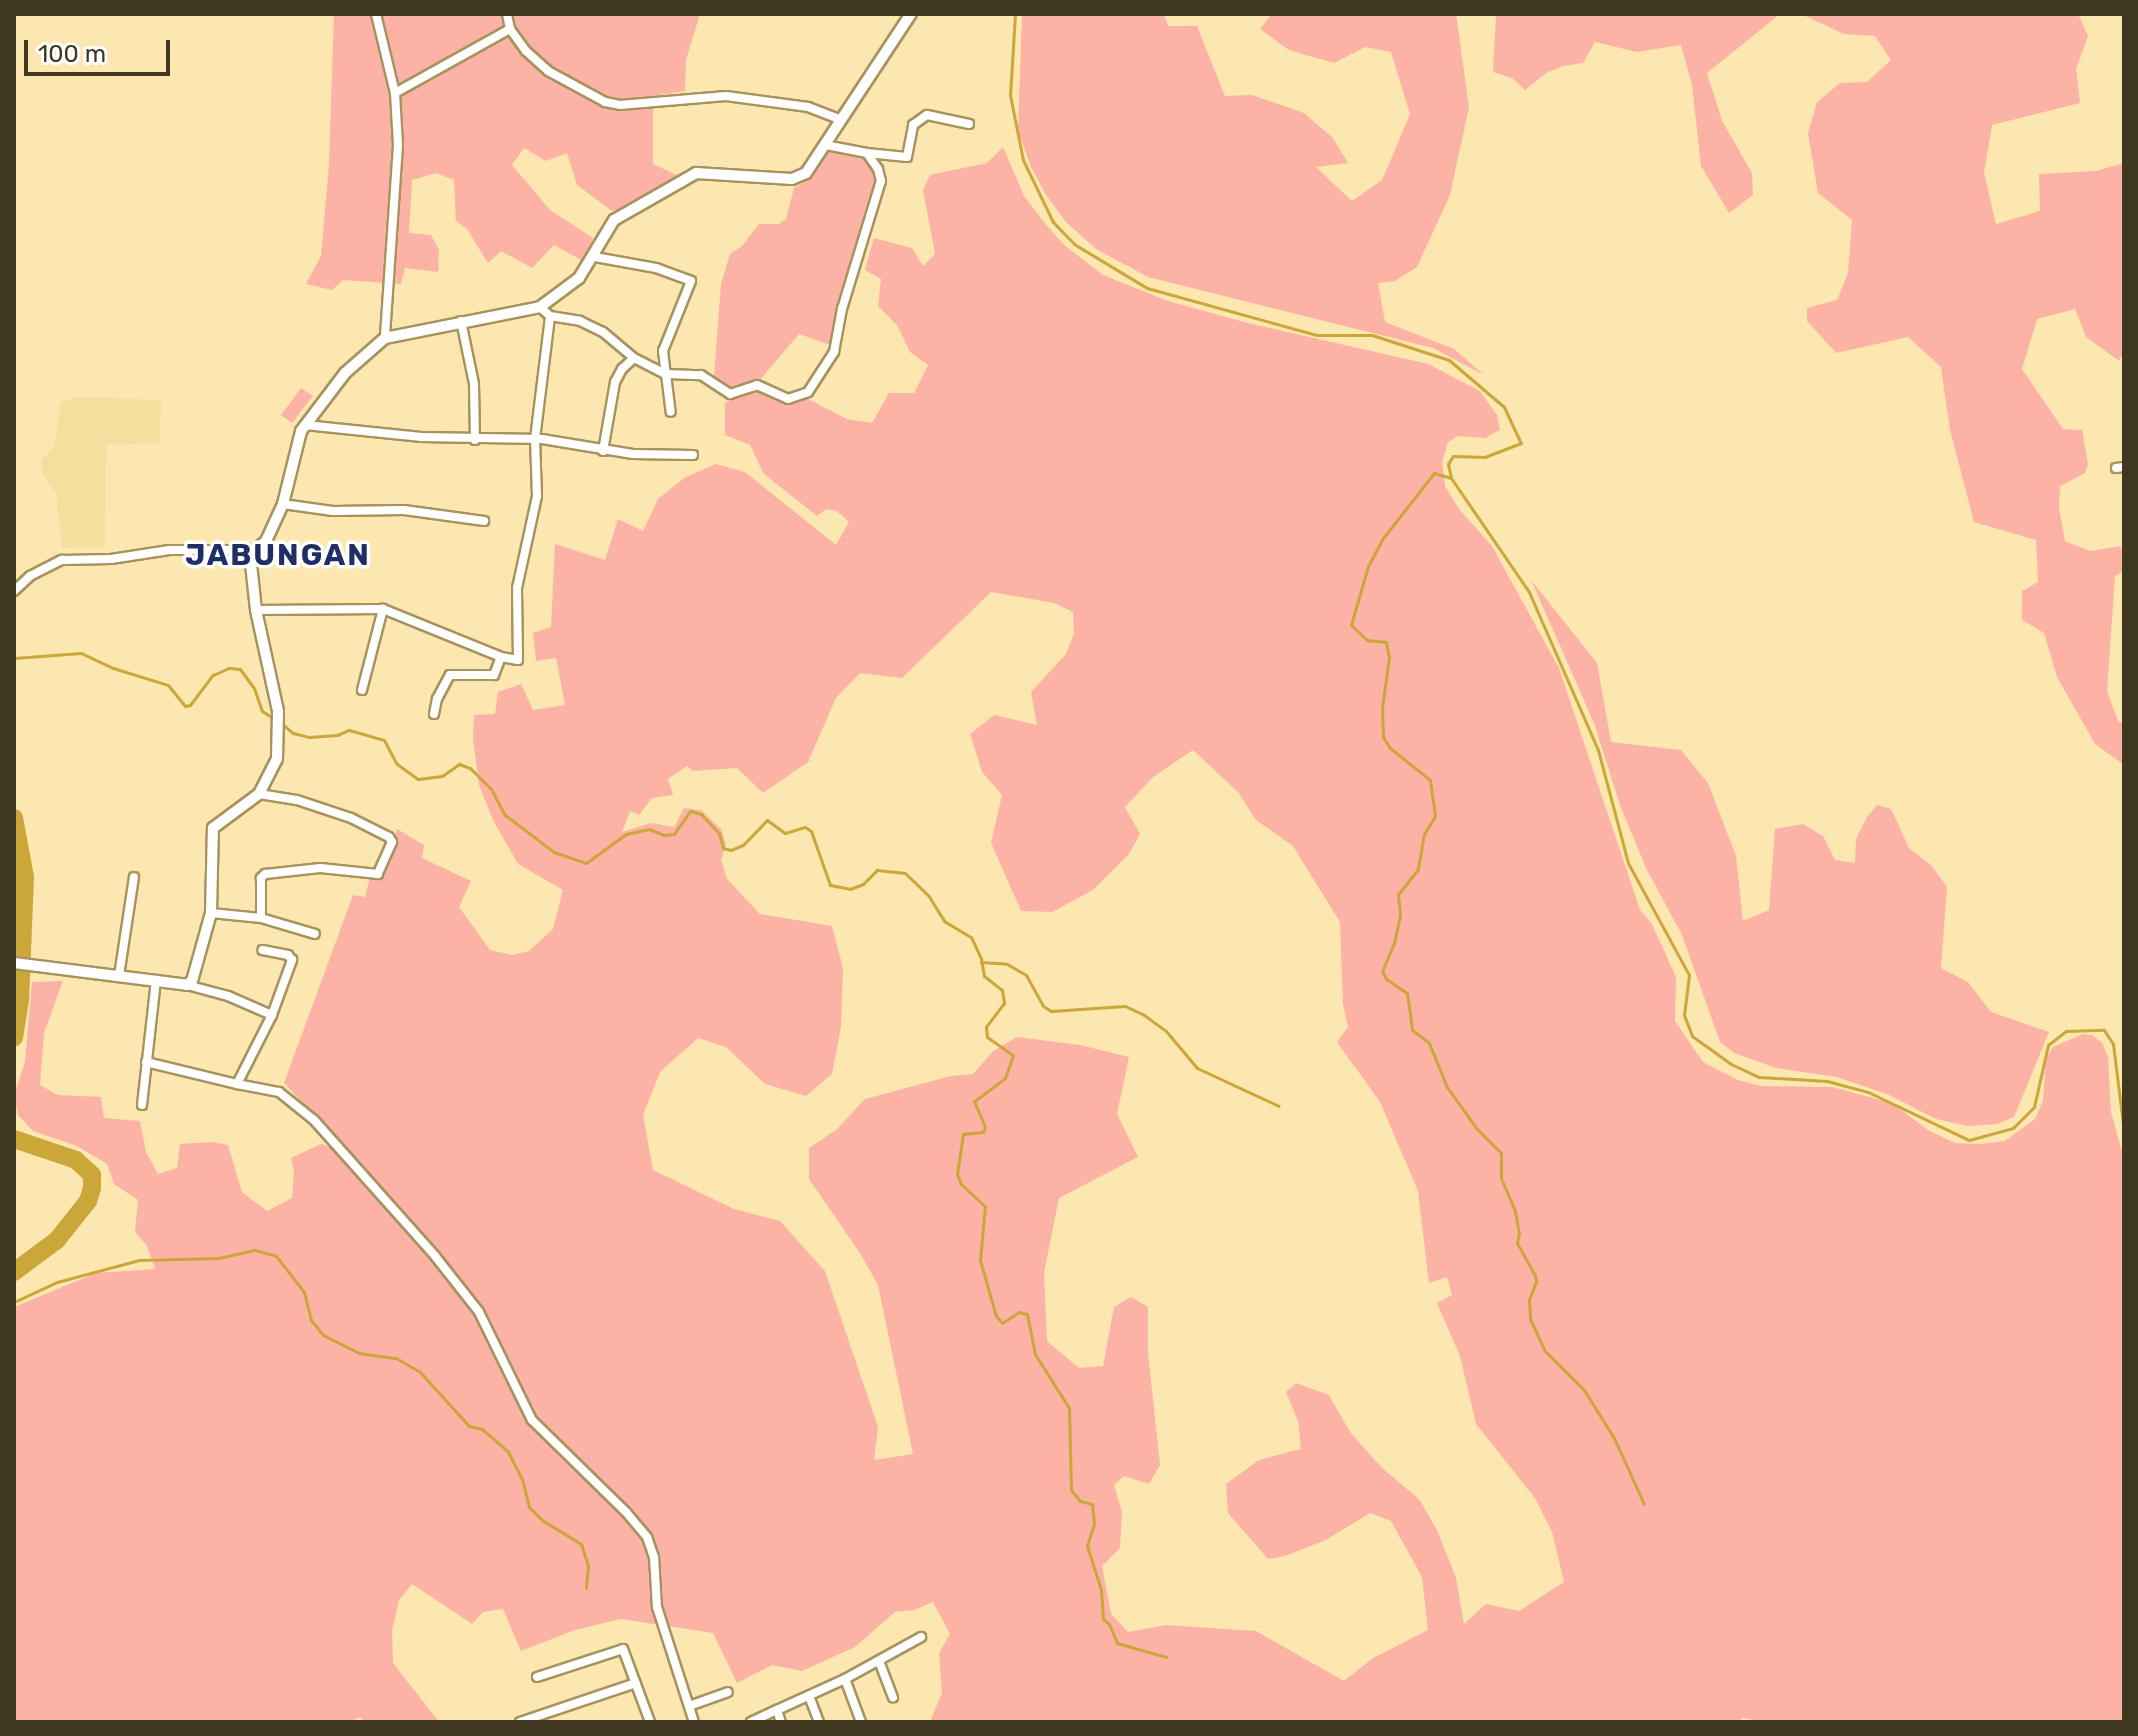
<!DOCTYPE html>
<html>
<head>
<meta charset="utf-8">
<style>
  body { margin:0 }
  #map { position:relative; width:2138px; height:1736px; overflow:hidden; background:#fbe7af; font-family:Rubik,sans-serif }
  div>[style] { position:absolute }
  .built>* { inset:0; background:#f6de9f }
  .green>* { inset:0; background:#fcb3a6 }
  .stream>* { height:3px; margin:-1.5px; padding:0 1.5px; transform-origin:1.5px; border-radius:1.5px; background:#cba73a }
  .river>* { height:18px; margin:-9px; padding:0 9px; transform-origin:9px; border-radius:9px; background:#cba73a }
  .roads { filter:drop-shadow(2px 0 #a6935e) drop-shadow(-2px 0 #a6935e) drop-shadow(0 2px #a6935e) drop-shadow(0 -2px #a6935e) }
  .minor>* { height:8px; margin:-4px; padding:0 4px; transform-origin:4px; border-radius:4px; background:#fff }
  .tertiary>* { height:10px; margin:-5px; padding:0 5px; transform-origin:5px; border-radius:5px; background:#fff }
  span { translate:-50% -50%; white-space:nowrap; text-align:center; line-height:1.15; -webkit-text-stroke:7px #fff; paint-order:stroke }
  .district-label { font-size:30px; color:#202e66; font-weight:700; letter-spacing:2px }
  .frame { position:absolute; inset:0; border:16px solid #3f3720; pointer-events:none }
  .scale { position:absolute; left:24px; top:40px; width:146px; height:36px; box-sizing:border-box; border:4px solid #3f3720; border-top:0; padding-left:10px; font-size:24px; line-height:28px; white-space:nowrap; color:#3f3720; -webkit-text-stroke:6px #fff; paint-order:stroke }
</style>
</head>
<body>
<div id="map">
  <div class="built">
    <div style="clip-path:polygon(76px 397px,161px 400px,160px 443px,106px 445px,105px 547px,62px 548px,56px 493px,43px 475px,41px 460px,54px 448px,61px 402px)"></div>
  </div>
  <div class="green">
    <div style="clip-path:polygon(334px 14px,700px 14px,686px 60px,685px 91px,653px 96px,653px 164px,681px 177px,628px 207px,612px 211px,577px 185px,567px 153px,546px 161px,524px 148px,512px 165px,550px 210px,593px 238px,585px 262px,554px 245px,532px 268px,501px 251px,488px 263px,467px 229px,456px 221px,454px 180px,436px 173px,412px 180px,409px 233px,431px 235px,439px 250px,438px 272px,405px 268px,401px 284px,343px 280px,332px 290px,306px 284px,321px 256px,329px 165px)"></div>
    <div style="clip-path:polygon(1022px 14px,1164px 14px,1168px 26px,1197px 26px,1225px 96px,1252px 95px,1304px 113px,1333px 138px,1348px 163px,1316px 167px,1352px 201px,1382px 180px,1410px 114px,1391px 52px,1365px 47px,1334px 63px,1289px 50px,1260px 29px,1272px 14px,1456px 14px,1469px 107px,1450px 195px,1417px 267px,1395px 281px,1378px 283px,1385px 322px,1454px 349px,1484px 375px,1433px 348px,1148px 277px,1096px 249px,1066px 222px,1046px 195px,1031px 167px,1018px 131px)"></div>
    <div style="clip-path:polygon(1496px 14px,1780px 14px,1707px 73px,1722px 121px,1752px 173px,1753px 195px,1729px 213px,1701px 166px,1692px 85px,1681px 45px,1637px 52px,1595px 42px,1583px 63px,1563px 66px,1546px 73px,1525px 90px,1512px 78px,1493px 72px)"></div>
    <div style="clip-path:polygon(1801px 14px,2078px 14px,2088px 36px,2076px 69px,2080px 103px,1992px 125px,1984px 173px,1996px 224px,2040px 211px,2039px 174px,2096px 171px,2124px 163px,2124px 352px,2119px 361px,2086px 337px,2075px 309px,2037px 319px,2022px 369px,2063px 429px,2082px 430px,2088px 464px,2085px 473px,2060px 486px,2059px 508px,2065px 541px,2090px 551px,2121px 546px,2124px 571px,2115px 576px,2107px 691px,2118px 721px,2124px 724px,2124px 765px,2095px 744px,2057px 677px,2044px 633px,2022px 620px,2022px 591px,2038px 582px,2036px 540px,1974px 522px,1950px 430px,1941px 367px,1908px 337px,1836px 353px,1807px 321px,1807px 308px,1837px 300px,1848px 273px,1852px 220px,1818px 193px,1808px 133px,1817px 102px,1840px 83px,1867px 82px,1891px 60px,1875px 36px,1844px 34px)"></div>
    <div style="clip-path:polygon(evenodd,1003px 147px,1024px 196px,1043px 221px,1064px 245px,1103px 275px,1168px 301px,1244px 322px,1428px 364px,1480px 391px,1497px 415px,1500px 430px,1485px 438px,1458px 436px,1448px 442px,1442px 462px,1445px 486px,1459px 509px,1492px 546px,1559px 668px,1640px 910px,1652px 924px,1676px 977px,1675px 1021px,1703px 1062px,1738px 1080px,1761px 1086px,1832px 1087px,1892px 1103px,1928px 1130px,1955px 1143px,1981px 1144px,2005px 1141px,2035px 1119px,2043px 1101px,2046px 1059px,2053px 1047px,2083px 1034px,2092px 1035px,2102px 1043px,2108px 1057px,2111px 1112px,2124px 1159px,2124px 1722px,1764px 1722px,1742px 1718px,1740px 1722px,930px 1722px,942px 1693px,939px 1653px,950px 1634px,933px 1602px,914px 1610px,895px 1612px,855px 1647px,802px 1671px,772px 1665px,737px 1683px,713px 1633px,621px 1619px,575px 1630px,521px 1651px,503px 1609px,483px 1612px,472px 1624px,412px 1584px,399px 1600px,392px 1630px,393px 1663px,439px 1722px,366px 1722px,359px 1717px,350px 1722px,14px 1722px,14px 1307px,96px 1273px,155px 1269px,147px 1246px,135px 1232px,138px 1200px,114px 1184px,107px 1164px,77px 1146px,33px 1131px,18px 1115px,14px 1095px,25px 1062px,32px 982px,63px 981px,44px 1033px,40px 1085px,58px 1095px,101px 1097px,104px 1118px,140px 1121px,146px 1152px,158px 1174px,177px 1168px,180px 1144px,211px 1142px,228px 1145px,242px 1192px,267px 1211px,292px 1198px,294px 1171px,291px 1158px,321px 1144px,330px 1147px,336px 1139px,284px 1083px,353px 895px,365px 897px,370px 877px,382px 879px,397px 829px,424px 845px,422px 858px,471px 881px,459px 907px,490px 950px,512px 955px,529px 951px,553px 929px,563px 890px,518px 864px,493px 820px,479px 785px,473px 738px,474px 715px,495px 714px,498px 692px,521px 684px,533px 710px,565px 705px,556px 658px,536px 661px,533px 633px,551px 627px,555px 544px,605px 560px,618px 519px,643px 531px,658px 499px,684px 478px,716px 464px,745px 472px,836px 545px,849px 522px,837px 511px,826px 509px,817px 516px,764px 474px,750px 445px,725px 435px,725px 403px,758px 389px,783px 403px,808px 399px,847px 419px,872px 423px,889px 393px,914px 393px,928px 365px,910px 352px,897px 325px,878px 306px,881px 279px,865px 270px,874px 238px,912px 248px,923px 266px,935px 254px,923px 190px,930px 175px,987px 163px,1003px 147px,991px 592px,1054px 603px,1073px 612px,1074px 633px,1066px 654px,1031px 692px,1037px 725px,994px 715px,970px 734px,982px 772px,1002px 795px,991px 843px,1021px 911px,1052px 912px,1093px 890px,1129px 854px,1140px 834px,1125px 807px,1153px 777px,1193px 750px,1238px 792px,1256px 820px,1293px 846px,1340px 922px,1343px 1004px,1348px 1027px,1337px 1042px,1380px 1102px,1418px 1191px,1429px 1283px,1447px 1277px,1452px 1295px,1437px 1303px,1460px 1356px,1476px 1424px,1535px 1498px,1552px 1532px,1564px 1582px,1519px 1611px,1486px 1604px,1464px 1624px,1456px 1578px,1437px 1530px,1419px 1499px,1382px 1468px,1350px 1432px,1329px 1395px,1296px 1383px,1286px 1392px,1298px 1421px,1301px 1449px,1259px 1460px,1226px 1484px,1228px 1513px,1268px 1559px,1285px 1556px,1326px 1540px,1370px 1513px,1391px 1521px,1422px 1577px,1428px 1630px,1373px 1658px,1344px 1681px,1256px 1631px,1166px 1625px,1128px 1632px,1111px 1614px,1102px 1566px,1120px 1548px,1122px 1512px,1114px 1485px,1124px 1476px,1149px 1484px,1160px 1465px,1148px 1353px,1148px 1307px,1131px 1297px,1114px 1307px,1103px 1366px,1079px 1368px,1047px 1341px,1044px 1273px,1059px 1198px,1138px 1157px,1117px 1114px,1129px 1057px,1080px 1045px,1017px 1037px,993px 1051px,973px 1074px,951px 1076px,865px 1099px,836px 1130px,809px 1148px,809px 1179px,860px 1253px,878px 1285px,913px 1454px,874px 1460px,878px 1427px,825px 1271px,780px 1221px,734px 1209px,653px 1170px,643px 1115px,660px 1072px,698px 1038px,726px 1047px,765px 1084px,806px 1096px,832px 1074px,841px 1027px,843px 969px,832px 926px,760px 914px,727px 879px,721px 860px,726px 844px,721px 829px,701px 810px,684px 808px,674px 827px,651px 823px,622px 832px,630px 811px,639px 815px,652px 798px,673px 795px,668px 779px,687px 766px,693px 771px,737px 768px,763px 793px,808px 762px,836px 698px,860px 673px,902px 678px,991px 592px)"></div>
    <div style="clip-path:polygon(827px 150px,867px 157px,877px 179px,838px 308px,833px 346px,799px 334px,759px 381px,730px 391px,714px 376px,721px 284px,730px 254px,742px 246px,759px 224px,779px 224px,786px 219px,794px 188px,810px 179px)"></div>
    <div style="clip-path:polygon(301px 388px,313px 396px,292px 423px,281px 415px)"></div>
    <div style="clip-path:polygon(1531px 580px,1597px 663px,1611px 742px,1681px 750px,1708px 783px,1736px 856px,1743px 921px,1769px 910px,1775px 829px,1803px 824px,1823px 836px,1835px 860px,1855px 863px,1856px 839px,1867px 817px,1877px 805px,1891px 809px,1909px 848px,1932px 866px,1947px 887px,1941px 968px,1968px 982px,1991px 1012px,2049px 1032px,2014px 1117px,1997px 1124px,1967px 1126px,1936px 1119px,1887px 1094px,1836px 1077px,1776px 1068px,1734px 1053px,1720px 1042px,1682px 935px,1646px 868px,1620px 805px,1594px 723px)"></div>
  </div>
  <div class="stream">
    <div style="left:1015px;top:14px;width:81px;rotate:93.5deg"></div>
    <div style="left:1010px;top:95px;width:66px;rotate:78.7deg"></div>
    <div style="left:1023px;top:160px;width:69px;rotate:64.2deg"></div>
    <div style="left:1053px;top:222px;width:30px;rotate:46deg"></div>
    <div style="left:1074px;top:244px;width:85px;rotate:31.1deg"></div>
    <div style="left:1147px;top:288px;width:176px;rotate:15.5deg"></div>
    <div style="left:1317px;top:335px;width:55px"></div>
    <div style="left:1372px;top:335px;width:81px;rotate:18deg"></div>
    <div style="left:1449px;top:360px;width:72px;rotate:40.5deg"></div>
    <div style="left:1504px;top:407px;width:40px;rotate:65deg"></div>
    <div style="left:1521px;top:443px;width:39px;rotate:159deg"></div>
    <div style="left:1485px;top:457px;width:32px;rotate:-178deg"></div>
    <div style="left:1453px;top:456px;width:9px;rotate:122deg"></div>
    <div style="left:1448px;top:464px;width:14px;rotate:78deg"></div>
    <div style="left:1451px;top:478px;width:138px;rotate:55.6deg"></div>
    <div style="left:1529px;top:592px;width:172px;rotate:66.4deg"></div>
    <div style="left:1598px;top:750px;width:117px;rotate:75.1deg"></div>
    <div style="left:1628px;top:863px;width:128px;rotate:61.4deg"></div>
    <div style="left:1689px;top:975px;width:40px;rotate:97.1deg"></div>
    <div style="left:1684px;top:1015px;width:22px;rotate:69deg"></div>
    <div style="left:1692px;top:1036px;width:48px;rotate:35.7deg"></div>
    <div style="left:1731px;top:1064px;width:31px;rotate:25deg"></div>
    <div style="left:1759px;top:1077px;width:68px;rotate:3.4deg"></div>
    <div style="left:1827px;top:1081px;width:42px;rotate:15deg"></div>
    <div style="left:1868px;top:1092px;width:112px;rotate:25.4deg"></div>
    <div style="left:1969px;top:1140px;width:46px;rotate:-15.3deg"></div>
    <div style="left:2013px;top:1128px;width:30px;rotate:-45deg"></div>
    <div style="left:2034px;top:1107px;width:64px;rotate:-77.3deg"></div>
    <div style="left:2048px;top:1045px;width:23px;rotate:-38deg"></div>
    <div style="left:2066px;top:1031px;width:38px;rotate:-2deg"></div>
    <div style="left:2104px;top:1030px;width:17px;rotate:57deg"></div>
    <div style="left:2113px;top:1044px;width:89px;rotate:82.9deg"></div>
    <div style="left:1451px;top:478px;width:18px;rotate:-164deg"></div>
    <div style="left:1434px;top:473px;width:83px;rotate:128.1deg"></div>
    <div style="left:1383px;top:538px;width:32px;rotate:118deg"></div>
    <div style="left:1368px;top:566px;width:61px;rotate:106.1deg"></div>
    <div style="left:1351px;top:625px;width:22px;rotate:43deg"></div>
    <div style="left:1367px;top:640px;width:19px;rotate:6deg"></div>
    <div style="left:1386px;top:642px;width:15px;rotate:79deg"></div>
    <div style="left:1389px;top:657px;width:51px;rotate:97.8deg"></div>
    <div style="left:1382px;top:708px;width:29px;rotate:88deg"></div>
    <div style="left:1383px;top:737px;width:13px;rotate:58deg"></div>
    <div style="left:1390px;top:748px;width:51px;rotate:38.7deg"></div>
    <div style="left:1430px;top:780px;width:36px;rotate:82deg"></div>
    <div style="left:1435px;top:816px;width:21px;rotate:121deg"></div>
    <div style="left:1424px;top:834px;width:36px;rotate:100deg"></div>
    <div style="left:1418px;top:869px;width:33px;rotate:128deg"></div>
    <div style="left:1398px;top:895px;width:20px;rotate:84deg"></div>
    <div style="left:1400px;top:915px;width:29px;rotate:102deg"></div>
    <div style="left:1394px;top:943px;width:30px;rotate:113deg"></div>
    <div style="left:1382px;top:971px;width:9px;rotate:63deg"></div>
    <div style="left:1386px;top:979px;width:25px;rotate:34deg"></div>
    <div style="left:1407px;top:993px;width:37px;rotate:82deg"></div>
    <div style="left:1412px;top:1030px;width:21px;rotate:37deg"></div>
    <div style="left:1429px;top:1043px;width:48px;rotate:67.8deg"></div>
    <div style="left:1447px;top:1087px;width:52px;rotate:54.5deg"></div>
    <div style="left:1477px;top:1129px;width:34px;rotate:45deg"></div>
    <div style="left:1501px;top:1153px;width:25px;rotate:90deg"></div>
    <div style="left:1501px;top:1178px;width:36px;rotate:67deg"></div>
    <div style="left:1515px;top:1211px;width:22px;rotate:80deg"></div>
    <div style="left:1519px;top:1233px;width:10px;rotate:101deg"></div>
    <div style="left:1517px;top:1243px;width:37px;rotate:61deg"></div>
    <div style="left:1535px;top:1275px;width:7px;rotate:82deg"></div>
    <div style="left:1536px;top:1282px;width:18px;rotate:112deg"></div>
    <div style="left:1529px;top:1299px;width:20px;rotate:87deg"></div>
    <div style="left:1530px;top:1319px;width:35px;rotate:65deg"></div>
    <div style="left:1545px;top:1351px;width:55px;rotate:45deg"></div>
    <div style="left:1584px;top:1390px;width:57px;rotate:58deg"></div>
    <div style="left:1614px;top:1438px;width:72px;rotate:65.6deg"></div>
    <div style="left:14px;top:658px;width:67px;rotate:-4.3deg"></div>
    <div style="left:81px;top:653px;width:35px;rotate:25deg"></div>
    <div style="left:113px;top:668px;width:58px;rotate:17.2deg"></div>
    <div style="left:168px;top:685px;width:27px;rotate:51deg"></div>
    <div style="left:185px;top:706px;width:5px;rotate:-11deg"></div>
    <div style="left:190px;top:705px;width:38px;rotate:-53deg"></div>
    <div style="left:213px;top:675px;width:17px;rotate:-24deg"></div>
    <div style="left:229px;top:668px;width:11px;rotate:5deg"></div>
    <div style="left:240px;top:669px;width:24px;rotate:54deg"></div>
    <div style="left:254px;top:688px;width:24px;rotate:71deg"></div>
    <div style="left:262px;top:711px;width:15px;rotate:32deg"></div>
    <div style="left:281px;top:723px;width:16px;rotate:40deg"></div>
    <div style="left:293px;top:733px;width:16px;rotate:14deg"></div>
    <div style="left:309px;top:737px;width:28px;rotate:-4deg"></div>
    <div style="left:337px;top:735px;width:13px;rotate:-23deg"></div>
    <div style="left:349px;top:730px;width:36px;rotate:16deg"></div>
    <div style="left:384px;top:740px;width:27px;rotate:62deg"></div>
    <div style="left:397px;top:764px;width:26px;rotate:36deg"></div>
    <div style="left:418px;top:779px;width:24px;rotate:-7deg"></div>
    <div style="left:442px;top:776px;width:21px;rotate:-35deg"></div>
    <div style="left:459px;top:764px;width:12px;rotate:20deg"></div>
    <div style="left:470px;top:768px;width:30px;rotate:45deg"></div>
    <div style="left:491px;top:789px;width:30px;rotate:62deg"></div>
    <div style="left:505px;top:815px;width:61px;rotate:37.1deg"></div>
    <div style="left:554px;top:852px;width:34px;rotate:19deg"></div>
    <div style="left:586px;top:863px;width:49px;rotate:-35.9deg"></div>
    <div style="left:626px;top:834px;width:24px;rotate:-12deg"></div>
    <div style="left:649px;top:829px;width:16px;rotate:22deg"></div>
    <div style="left:664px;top:835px;width:10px;rotate:-6deg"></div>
    <div style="left:674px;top:834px;width:28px;rotate:-55deg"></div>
    <div style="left:690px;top:811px;width:11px;rotate:15deg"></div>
    <div style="left:701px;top:814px;width:26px;rotate:47deg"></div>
    <div style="left:719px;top:833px;width:16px;rotate:75deg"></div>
    <div style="left:723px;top:848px;width:8px;rotate:14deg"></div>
    <div style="left:731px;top:850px;width:13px;rotate:-23deg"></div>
    <div style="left:743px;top:845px;width:35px;rotate:-46deg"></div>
    <div style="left:767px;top:820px;width:22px;rotate:36deg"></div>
    <div style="left:785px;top:833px;width:21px;rotate:-17deg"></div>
    <div style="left:805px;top:827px;width:7px;rotate:34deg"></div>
    <div style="left:811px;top:831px;width:57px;rotate:70.6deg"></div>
    <div style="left:830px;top:885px;width:20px;rotate:11deg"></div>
    <div style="left:850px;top:889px;width:14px;rotate:-21deg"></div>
    <div style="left:863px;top:884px;width:20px;rotate:-45deg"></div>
    <div style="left:877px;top:870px;width:28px;rotate:6deg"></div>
    <div style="left:905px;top:873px;width:32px;rotate:44deg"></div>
    <div style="left:928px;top:895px;width:31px;rotate:58deg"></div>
    <div style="left:944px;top:921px;width:31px;rotate:31deg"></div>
    <div style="left:971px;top:937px;width:23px;rotate:65deg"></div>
    <div style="left:981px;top:958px;width:18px;rotate:81deg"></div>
    <div style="left:984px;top:976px;width:23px;rotate:38deg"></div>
    <div style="left:1002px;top:990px;width:13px;rotate:81deg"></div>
    <div style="left:1004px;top:1003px;width:30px;rotate:127deg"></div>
    <div style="left:986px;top:1027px;width:10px;rotate:84deg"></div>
    <div style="left:987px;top:1037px;width:32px;rotate:35deg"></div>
    <div style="left:1013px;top:1055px;width:24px;rotate:109deg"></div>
    <div style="left:1005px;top:1078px;width:39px;rotate:143deg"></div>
    <div style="left:974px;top:1101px;width:28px;rotate:67deg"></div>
    <div style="left:985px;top:1127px;width:5px;rotate:112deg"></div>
    <div style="left:983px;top:1132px;width:20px;rotate:174deg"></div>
    <div style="left:963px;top:1134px;width:40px;rotate:98.5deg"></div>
    <div style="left:957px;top:1174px;width:11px;rotate:68deg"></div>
    <div style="left:961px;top:1184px;width:33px;rotate:43deg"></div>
    <div style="left:985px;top:1206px;width:54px;rotate:95.3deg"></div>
    <div style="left:980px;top:1260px;width:58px;rotate:74.1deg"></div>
    <div style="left:996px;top:1316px;width:9px;rotate:49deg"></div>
    <div style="left:1002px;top:1323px;width:20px;rotate:-33deg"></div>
    <div style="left:1019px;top:1312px;width:8px;rotate:14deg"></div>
    <div style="left:1027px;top:1314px;width:41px;rotate:78.7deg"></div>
    <div style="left:1035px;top:1354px;width:64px;rotate:57.8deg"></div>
    <div style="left:1069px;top:1408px;width:82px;rotate:88.6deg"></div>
    <div style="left:1071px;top:1490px;width:14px;rotate:51deg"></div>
    <div style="left:1080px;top:1501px;width:12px;rotate:14deg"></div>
    <div style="left:1092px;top:1504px;width:20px;rotate:84deg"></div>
    <div style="left:1094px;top:1524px;width:23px;rotate:108deg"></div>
    <div style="left:1087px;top:1546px;width:46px;rotate:72.3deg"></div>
    <div style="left:1101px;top:1590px;width:29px;rotate:86deg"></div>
    <div style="left:1103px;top:1619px;width:8px;rotate:40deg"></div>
    <div style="left:1109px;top:1624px;width:21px;rotate:67deg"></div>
    <div style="left:1117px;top:1643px;width:51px;rotate:15.9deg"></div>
    <div style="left:981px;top:962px;width:26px;rotate:4deg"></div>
    <div style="left:1007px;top:964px;width:22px;rotate:30deg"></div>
    <div style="left:1026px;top:975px;width:35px;rotate:61deg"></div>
    <div style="left:1043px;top:1006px;width:9px;rotate:32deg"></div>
    <div style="left:1051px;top:1011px;width:74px;rotate:-3.9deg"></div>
    <div style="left:1125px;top:1006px;width:21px;rotate:25deg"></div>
    <div style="left:1144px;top:1015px;width:27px;rotate:36deg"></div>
    <div style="left:1166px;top:1031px;width:48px;rotate:50deg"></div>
    <div style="left:1197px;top:1068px;width:90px;rotate:24.9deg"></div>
    <div style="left:14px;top:1302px;width:47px;rotate:-24.9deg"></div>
    <div style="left:57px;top:1282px;width:85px;rotate:-15deg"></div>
    <div style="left:139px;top:1260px;width:80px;rotate:-1.4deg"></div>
    <div style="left:219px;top:1258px;width:37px;rotate:-13deg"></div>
    <div style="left:255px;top:1250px;width:22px;rotate:16deg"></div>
    <div style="left:276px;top:1256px;width:46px;rotate:52.1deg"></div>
    <div style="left:304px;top:1292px;width:29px;rotate:76deg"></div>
    <div style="left:311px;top:1320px;width:19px;rotate:51deg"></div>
    <div style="left:323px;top:1335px;width:40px;rotate:26.6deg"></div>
    <div style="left:359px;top:1353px;width:37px;rotate:8deg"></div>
    <div style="left:396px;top:1358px;width:28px;rotate:30deg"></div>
    <div style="left:420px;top:1372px;width:73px;rotate:47.8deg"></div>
    <div style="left:469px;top:1426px;width:13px;rotate:13deg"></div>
    <div style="left:482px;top:1429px;width:35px;rotate:41deg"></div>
    <div style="left:508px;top:1452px;width:30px;rotate:63deg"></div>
    <div style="left:522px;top:1479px;width:29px;rotate:76deg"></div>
    <div style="left:529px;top:1507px;width:18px;rotate:45deg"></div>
    <div style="left:542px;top:1520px;width:46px;rotate:31.6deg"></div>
    <div style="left:581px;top:1544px;width:22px;rotate:72deg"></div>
    <div style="left:588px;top:1565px;width:23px;rotate:95deg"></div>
  </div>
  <div class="river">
    <div style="left:14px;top:818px;width:60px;rotate:79.4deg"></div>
    <div style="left:25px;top:877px;width:123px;rotate:92.3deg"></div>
    <div style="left:20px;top:1000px;width:38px;rotate:99deg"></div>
    <div style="left:14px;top:1139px;width:65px;rotate:18.7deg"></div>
    <div style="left:76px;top:1160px;width:22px;rotate:43deg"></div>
    <div style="left:92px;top:1175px;width:13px;rotate:90deg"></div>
    <div style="left:92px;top:1188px;width:14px;rotate:107deg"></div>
    <div style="left:88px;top:1201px;width:50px;rotate:128.5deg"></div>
    <div style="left:57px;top:1240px;width:54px;rotate:143.3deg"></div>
  </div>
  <div class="roads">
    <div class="minor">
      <div style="left:376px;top:14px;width:81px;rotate:76.5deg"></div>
      <div style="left:395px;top:93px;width:52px;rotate:86.7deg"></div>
      <div style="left:398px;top:145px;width:193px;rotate:93.9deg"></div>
      <div style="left:507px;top:14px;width:15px;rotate:79deg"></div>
      <div style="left:510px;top:29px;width:27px;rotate:54deg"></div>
      <div style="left:526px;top:51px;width:30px;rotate:42deg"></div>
      <div style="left:548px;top:71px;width:65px;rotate:28.5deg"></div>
      <div style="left:605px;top:102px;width:15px;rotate:11deg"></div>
      <div style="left:620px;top:105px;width:106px;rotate:-4.9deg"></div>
      <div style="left:726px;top:96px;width:83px;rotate:7.6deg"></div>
      <div style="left:808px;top:107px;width:34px;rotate:21deg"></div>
      <div style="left:395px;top:93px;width:132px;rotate:-29.1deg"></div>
      <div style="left:867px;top:153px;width:40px;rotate:5.7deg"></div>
      <div style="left:907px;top:157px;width:33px;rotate:-79deg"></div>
      <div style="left:913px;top:125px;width:17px;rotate:-36deg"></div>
      <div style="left:927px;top:115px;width:43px;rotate:12.1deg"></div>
      <div style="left:595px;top:257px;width:62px;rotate:10.2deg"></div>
      <div style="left:656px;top:268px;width:37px;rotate:20deg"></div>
      <div style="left:691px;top:281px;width:75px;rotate:111.8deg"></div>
      <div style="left:663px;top:351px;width:23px;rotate:83deg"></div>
      <div style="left:666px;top:374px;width:35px;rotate:2deg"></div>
      <div style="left:701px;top:375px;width:35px;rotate:33deg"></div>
      <div style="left:730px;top:394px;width:28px;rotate:-18deg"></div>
      <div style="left:757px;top:385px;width:34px;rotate:24deg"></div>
      <div style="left:788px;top:399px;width:21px;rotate:-19deg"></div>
      <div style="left:808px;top:392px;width:48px;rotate:-57deg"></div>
      <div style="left:834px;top:352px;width:44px;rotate:-79.5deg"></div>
      <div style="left:842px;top:309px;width:134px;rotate:-73.1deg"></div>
      <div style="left:881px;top:181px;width:12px;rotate:-104deg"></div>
      <div style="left:878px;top:169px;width:19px;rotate:-125deg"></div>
      <div style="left:867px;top:153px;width:43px;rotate:-169.2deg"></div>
      <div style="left:540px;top:307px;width:13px;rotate:42deg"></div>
      <div style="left:550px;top:316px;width:30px;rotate:9deg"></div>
      <div style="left:580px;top:321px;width:25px;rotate:26deg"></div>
      <div style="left:603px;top:332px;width:40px;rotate:40deg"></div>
      <div style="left:461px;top:321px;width:64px;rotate:78.3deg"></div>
      <div style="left:474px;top:384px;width:56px;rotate:89deg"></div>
      <div style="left:305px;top:425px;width:117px;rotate:5.9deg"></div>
      <div style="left:421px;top:437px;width:121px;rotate:0.9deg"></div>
      <div style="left:542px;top:439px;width:92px;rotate:9.4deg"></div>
      <div style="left:633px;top:454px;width:60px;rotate:1deg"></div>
      <div style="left:603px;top:451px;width:70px;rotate:-80.1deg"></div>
      <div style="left:615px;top:382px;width:15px;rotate:-62deg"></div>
      <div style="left:622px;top:369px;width:16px;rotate:-43deg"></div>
      <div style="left:634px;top:358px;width:36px;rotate:27deg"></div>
      <div style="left:666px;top:374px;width:38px;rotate:83deg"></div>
      <div style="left:2116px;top:468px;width:8px;rotate:-7deg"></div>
      <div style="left:283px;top:504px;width:50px;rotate:8deg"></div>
      <div style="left:333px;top:511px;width:71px;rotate:-0.8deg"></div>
      <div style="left:404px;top:510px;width:81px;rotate:7.8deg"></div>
      <div style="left:14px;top:591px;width:22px;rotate:-43deg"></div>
      <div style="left:30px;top:576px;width:36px;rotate:-27deg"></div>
      <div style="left:62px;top:560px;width:49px;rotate:-1.2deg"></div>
      <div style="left:111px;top:559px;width:59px;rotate:-8.8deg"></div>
      <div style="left:169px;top:550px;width:66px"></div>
      <div style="left:235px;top:550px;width:16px;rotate:18deg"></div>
      <div style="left:256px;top:610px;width:127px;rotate:-0.5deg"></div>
      <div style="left:383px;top:609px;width:127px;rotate:22.1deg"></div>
      <div style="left:501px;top:657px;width:17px;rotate:10deg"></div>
      <div style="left:518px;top:660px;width:72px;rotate:-90.8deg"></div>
      <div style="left:517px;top:588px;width:94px;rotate:-77.7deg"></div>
      <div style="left:537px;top:496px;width:57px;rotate:-92deg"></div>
      <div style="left:535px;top:439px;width:124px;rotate:-83deg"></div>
      <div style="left:362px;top:690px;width:84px;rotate:-75.5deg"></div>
      <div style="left:434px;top:714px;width:15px;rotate:-79deg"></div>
      <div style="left:437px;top:699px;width:27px;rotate:-62deg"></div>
      <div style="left:450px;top:675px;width:44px"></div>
      <div style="left:494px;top:675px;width:19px;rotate:-69deg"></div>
      <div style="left:259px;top:794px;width:38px;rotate:9deg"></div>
      <div style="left:297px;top:800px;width:57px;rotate:18.4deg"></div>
      <div style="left:351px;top:818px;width:42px;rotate:26.6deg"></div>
      <div style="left:389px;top:837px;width:6px;rotate:59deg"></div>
      <div style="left:392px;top:842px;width:35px;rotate:114deg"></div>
      <div style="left:378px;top:874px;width:58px;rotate:-174.1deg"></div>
      <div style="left:320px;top:868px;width:55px;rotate:173.8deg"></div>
      <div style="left:265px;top:874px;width:6px;rotate:135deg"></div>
      <div style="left:261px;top:878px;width:40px;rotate:90deg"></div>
      <div style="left:211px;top:913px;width:50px;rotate:5.7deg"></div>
      <div style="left:261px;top:918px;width:56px;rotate:16.5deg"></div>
      <div style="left:119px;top:976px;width:100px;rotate:-81.4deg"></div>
      <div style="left:187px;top:985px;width:42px;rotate:15deg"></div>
      <div style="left:228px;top:996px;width:48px;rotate:23.4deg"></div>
      <div style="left:146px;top:1062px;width:94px;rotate:13.6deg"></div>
      <div style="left:237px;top:1084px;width:77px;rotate:-63.1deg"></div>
      <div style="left:272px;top:1015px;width:59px;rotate:-70deg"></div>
      <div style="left:292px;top:960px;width:6px;rotate:-129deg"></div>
      <div style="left:288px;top:955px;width:26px;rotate:-169deg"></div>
      <div style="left:237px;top:1084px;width:43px;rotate:10.8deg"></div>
      <div style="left:279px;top:1092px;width:45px;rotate:38.7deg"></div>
      <div style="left:314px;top:1120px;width:182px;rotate:48.3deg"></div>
      <div style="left:435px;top:1256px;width:71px;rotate:51.8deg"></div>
      <div style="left:479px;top:1312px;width:120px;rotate:63.9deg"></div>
      <div style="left:532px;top:1420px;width:132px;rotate:44.4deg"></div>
      <div style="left:626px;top:1512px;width:33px;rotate:50deg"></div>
      <div style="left:647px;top:1537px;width:21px;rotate:71deg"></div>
      <div style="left:654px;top:1557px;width:50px;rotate:86.6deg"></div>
      <div style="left:657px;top:1607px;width:121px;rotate:72.2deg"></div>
      <div style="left:142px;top:1105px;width:126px;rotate:-83.6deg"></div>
      <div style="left:879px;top:1661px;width:39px;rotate:69deg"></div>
      <div style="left:537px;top:1677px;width:90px;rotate:-18deg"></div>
      <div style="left:623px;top:1649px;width:78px;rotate:69.7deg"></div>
      <div style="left:845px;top:1679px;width:46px;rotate:69.6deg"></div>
      <div style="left:809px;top:1696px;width:28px;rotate:69deg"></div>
      <div style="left:689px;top:1706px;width:41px;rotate:-19.7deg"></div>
      <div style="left:777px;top:1710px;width:75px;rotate:-24.5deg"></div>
      <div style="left:845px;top:1679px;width:87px;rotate:-28.9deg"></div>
      <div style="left:520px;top:1722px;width:122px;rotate:-18.6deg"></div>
      <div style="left:751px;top:1722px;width:29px;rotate:-25deg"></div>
      <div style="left:777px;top:1710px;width:13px;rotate:72deg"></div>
    </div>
    <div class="tertiary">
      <div style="left:14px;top:963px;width:174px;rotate:7.2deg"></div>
      <div style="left:187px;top:985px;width:6px;rotate:-39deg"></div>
      <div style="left:192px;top:981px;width:71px;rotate:-74.4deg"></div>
      <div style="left:211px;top:913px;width:85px;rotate:-88.7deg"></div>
      <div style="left:213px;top:828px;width:57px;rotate:-36.5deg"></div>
      <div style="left:259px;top:794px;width:39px;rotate:-63deg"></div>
      <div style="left:277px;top:759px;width:48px;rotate:-88.8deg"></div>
      <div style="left:278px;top:711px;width:103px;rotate:-102.3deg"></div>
      <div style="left:256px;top:610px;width:55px;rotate:-96.2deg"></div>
      <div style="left:250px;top:555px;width:21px;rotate:-41deg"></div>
      <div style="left:266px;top:541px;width:41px;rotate:-65.3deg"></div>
      <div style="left:283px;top:504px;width:75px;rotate:-76.1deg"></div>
      <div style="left:301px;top:431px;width:73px;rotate:-52.8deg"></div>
      <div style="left:345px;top:373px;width:53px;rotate:-41.2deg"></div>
      <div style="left:385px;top:338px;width:158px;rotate:-11.3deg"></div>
      <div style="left:540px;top:307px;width:49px;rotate:-36.6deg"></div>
      <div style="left:579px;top:278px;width:68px;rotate:-58.9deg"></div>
      <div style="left:614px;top:220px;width:95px;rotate:-29.8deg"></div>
      <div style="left:696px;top:173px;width:96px;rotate:3.6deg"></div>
      <div style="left:792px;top:179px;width:15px;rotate:-23deg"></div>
      <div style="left:806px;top:173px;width:191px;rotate:-56.6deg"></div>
    </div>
  </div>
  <div class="district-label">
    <span style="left:278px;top:555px">JABUNGAN</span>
  </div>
  <div class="frame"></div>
  <div class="scale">100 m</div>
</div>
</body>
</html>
